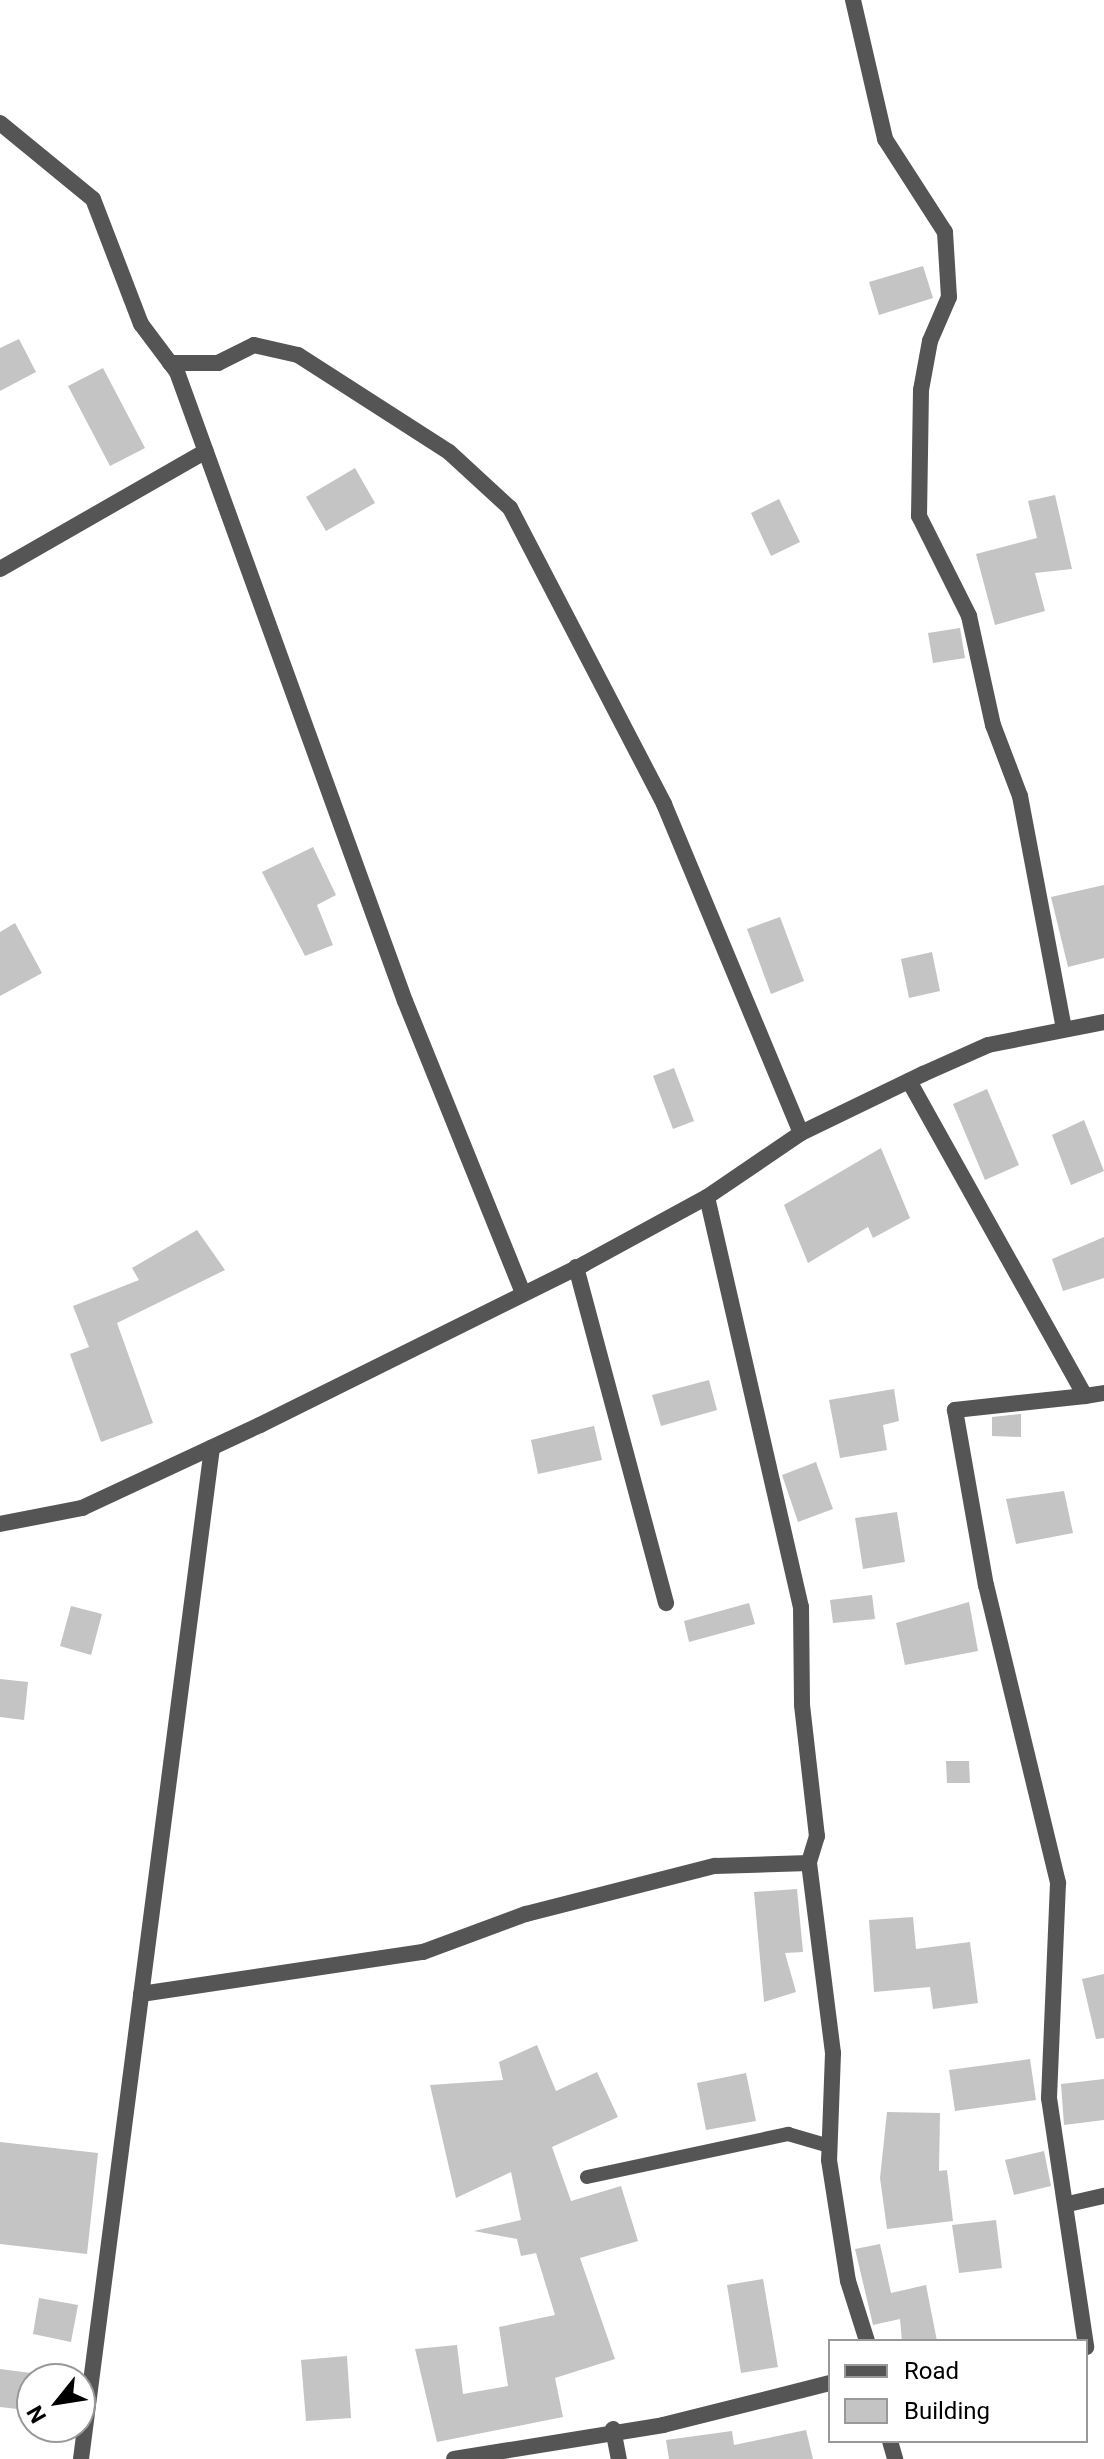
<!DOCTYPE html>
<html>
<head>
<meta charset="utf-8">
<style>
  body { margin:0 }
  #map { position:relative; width:1104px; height:2459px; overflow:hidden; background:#fff; font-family:Roboto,sans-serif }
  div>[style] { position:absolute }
  .building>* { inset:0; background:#c4c4c4 }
  .lane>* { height:14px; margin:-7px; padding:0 7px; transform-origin:7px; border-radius:7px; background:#555 }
  .street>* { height:16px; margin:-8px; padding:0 8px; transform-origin:8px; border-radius:8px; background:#555 }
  span { translate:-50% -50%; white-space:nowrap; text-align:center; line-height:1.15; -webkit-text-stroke:8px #fff; paint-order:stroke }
  .legend { position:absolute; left:828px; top:2339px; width:260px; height:104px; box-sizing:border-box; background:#fff; border:2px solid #999; margin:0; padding:10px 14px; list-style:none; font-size:24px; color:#000 }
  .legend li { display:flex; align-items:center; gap:16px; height:40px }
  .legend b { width:40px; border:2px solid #999 }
  .north { position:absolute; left:16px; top:2363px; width:80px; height:80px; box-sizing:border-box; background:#fff; border:2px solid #999; border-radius:50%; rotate:240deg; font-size:22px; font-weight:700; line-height:32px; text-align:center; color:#000 }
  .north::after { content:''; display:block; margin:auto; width:28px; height:36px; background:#000; clip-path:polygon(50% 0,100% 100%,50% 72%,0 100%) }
</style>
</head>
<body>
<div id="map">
  <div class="building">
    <div style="clip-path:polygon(923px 266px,933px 298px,879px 315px,869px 282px)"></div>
    <div style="clip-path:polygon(19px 339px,36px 372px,0 391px,0 348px)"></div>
    <div style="clip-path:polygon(103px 368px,145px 448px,110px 466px,68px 386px)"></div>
    <div style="clip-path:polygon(355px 468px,375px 503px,326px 531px,306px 497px)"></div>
    <div style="clip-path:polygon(1055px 495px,1072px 569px,1035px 573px,1045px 611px,995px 625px,976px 554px,1037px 538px,1028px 501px)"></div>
    <div style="clip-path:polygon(779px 499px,800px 542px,771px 556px,751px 513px)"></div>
    <div style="clip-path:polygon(960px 628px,965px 658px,933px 663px,928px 633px)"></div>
    <div style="clip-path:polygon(313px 847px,336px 895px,317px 905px,333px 945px,305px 956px,262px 872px)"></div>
    <div style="clip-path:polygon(1104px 885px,1104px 958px,1068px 967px,1051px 897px)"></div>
    <div style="clip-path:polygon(780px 917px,804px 981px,771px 994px,747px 929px)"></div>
    <div style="clip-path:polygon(15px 923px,42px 973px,0 996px,0 932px)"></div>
    <div style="clip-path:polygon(932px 952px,940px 991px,909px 998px,901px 959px)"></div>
    <div style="clip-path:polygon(674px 1068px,694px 1121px,673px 1129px,653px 1076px)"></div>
    <div style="clip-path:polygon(987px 1089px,1019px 1165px,985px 1180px,953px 1104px)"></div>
    <div style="clip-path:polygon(1084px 1120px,1104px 1171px,1071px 1185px,1052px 1135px)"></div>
    <div style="clip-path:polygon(881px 1148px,910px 1218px,873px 1238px,868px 1227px,808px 1263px,784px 1205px)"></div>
    <div style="clip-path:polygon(197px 1230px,225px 1270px,117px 1323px,153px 1423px,101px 1442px,70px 1354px,89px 1347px,73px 1306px,139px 1280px,132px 1268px)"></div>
    <div style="clip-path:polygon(1104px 1237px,1104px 1278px,1063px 1291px,1052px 1259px)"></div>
    <div style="clip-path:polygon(709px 1380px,717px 1410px,661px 1426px,652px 1395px)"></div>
    <div style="clip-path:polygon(894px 1389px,899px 1421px,883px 1425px,887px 1450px,840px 1458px,829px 1400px)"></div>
    <div style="clip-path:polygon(1021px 1414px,1021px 1437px,992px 1436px,992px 1417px)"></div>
    <div style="clip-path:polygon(594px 1426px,602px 1460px,538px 1474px,531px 1440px)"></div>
    <div style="clip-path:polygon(816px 1462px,833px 1509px,798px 1522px,782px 1475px)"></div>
    <div style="clip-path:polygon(1064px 1491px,1073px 1533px,1016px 1544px,1006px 1499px)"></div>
    <div style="clip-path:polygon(897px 1512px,905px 1562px,863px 1569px,855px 1518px)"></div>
    <div style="clip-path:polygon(872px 1595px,875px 1619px,833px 1623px,830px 1600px)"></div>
    <div style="clip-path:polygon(969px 1602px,978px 1651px,905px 1665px,896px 1623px)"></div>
    <div style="clip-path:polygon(749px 1603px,755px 1624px,689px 1642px,684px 1621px)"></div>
    <div style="clip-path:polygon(71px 1606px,102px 1614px,91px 1655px,60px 1646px)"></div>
    <div style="clip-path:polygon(0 1679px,28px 1682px,24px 1720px,0 1717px)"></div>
    <div style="clip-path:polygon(946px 1761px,969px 1761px,970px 1783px,947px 1783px)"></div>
    <div style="clip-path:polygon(797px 1889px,803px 1952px,785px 1953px,796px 1992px,764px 2002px,754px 1892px)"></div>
    <div style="clip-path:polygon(913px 1917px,916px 1949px,970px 1942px,978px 2003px,933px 2009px,930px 1987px,874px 1992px,869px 1920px)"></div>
    <div style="clip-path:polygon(1104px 1974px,1104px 2038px,1096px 2039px,1082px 1979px)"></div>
    <div style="clip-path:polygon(537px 2045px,556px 2091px,597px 2072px,618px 2117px,552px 2147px,571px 2201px,621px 2186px,638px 2241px,580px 2258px,615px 2359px,555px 2378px,563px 2417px,437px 2442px,415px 2349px,457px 2345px,463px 2394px,508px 2386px,499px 2327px,555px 2315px,536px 2253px,521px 2256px,517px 2239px,474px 2231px,521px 2220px,511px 2172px,456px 2198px,430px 2085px,503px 2080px,499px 2062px)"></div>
    <div style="clip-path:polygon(1030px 2059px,1036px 2100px,955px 2111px,949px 2070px)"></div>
    <div style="clip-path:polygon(746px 2073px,756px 2121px,706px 2130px,697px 2083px)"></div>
    <div style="clip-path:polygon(1104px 2079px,1104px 2120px,1064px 2125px,1061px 2084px)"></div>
    <div style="clip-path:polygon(887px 2112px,940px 2113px,939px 2171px,947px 2170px,953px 2221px,887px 2229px,880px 2178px)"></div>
    <div style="clip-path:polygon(0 2142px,98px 2153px,87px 2254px,0 2244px)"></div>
    <div style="clip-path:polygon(1044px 2151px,1051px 2186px,1014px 2195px,1005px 2160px)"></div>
    <div style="clip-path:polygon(996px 2220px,1002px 2268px,959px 2273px,952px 2225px)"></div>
    <div style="clip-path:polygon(880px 2244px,891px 2293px,926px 2285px,937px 2341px,902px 2341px,900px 2319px,873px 2325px,855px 2249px)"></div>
    <div style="clip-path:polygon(763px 2279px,778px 2367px,741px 2373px,727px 2285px)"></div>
    <div style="clip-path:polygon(39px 2298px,78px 2305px,71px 2342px,33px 2334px)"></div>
    <div style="clip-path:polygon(347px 2356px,351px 2418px,306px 2421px,301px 2360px)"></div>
    <div style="clip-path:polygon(0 2369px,31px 2373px,27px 2410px,0 2407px)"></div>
    <div style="clip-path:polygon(806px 2430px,813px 2459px,669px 2459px,666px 2440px,732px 2431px,734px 2445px)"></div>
  </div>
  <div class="lane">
    <div style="left:587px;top:2177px;width:206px;rotate:-12.1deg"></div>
    <div style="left:788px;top:2134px;width:43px;rotate:16.3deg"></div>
  </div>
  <div class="street">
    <div style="left:853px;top:0;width:143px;rotate:77deg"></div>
    <div style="left:885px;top:139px;width:111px;rotate:57.2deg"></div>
    <div style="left:945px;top:232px;width:65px;rotate:86.5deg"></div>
    <div style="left:949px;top:297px;width:48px;rotate:113.4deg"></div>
    <div style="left:930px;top:341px;width:50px;rotate:100.4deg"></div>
    <div style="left:921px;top:390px;width:126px;rotate:90.9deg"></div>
    <div style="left:919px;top:516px;width:112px;rotate:63.4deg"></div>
    <div style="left:969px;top:616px;width:112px;rotate:77.6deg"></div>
    <div style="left:993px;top:725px;width:76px;rotate:69.2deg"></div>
    <div style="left:1020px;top:796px;width:236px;rotate:79.3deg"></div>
    <div style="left:0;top:123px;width:120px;rotate:39.3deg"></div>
    <div style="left:93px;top:199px;width:134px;rotate:69deg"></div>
    <div style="left:141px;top:324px;width:60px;rotate:53.1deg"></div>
    <div style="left:177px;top:372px;width:669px;rotate:70.08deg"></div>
    <div style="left:405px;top:1001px;width:313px;rotate:68deg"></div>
    <div style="left:170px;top:363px;width:48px"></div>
    <div style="left:218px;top:363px;width:40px;rotate:-26.6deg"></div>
    <div style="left:254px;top:345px;width:45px;rotate:12.8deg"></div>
    <div style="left:298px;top:355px;width:179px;rotate:32.7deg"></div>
    <div style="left:449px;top:452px;width:83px;rotate:42.6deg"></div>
    <div style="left:510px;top:508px;width:334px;rotate:62.5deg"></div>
    <div style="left:664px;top:804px;width:356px;rotate:67.4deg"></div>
    <div style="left:0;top:569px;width:237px;rotate:-29.8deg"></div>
    <div style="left:909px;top:1081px;width:361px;rotate:60.8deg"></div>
    <div style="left:1085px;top:1396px;width:131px;rotate:173.9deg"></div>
    <div style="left:955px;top:1410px;width:178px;rotate:80deg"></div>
    <div style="left:986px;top:1585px;width:307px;rotate:76.4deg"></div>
    <div style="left:1058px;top:1883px;width:215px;rotate:92.4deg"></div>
    <div style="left:1049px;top:2098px;width:252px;rotate:81.5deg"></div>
    <div style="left:707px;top:1197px;width:421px;rotate:77.1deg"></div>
    <div style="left:801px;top:1607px;width:98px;rotate:89.4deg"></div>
    <div style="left:802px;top:1705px;width:132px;rotate:83.5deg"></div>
    <div style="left:817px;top:1836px;width:28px;rotate:107deg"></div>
    <div style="left:809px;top:1863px;width:192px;rotate:82.8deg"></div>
    <div style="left:833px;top:2053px;width:107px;rotate:92.1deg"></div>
    <div style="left:829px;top:2160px;width:122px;rotate:81.1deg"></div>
    <div style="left:848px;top:2281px;width:63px;rotate:72.4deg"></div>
    <div style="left:576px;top:1267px;width:348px;rotate:75deg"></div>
    <div style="left:1085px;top:1396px;width:19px;rotate:-9deg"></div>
    <div style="left:0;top:1524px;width:84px;rotate:-11deg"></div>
    <div style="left:82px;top:1508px;width:196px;rotate:-25deg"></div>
    <div style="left:260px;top:1425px;width:362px;rotate:-26.4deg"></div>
    <div style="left:584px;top:1264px;width:140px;rotate:-28.6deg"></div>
    <div style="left:707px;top:1197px;width:114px;rotate:-34.2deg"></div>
    <div style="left:801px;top:1133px;width:136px;rotate:-25.8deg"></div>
    <div style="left:923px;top:1074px;width:71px;rotate:-24deg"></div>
    <div style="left:988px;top:1045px;width:118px;rotate:-11.2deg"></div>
    <div style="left:141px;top:1994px;width:285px;rotate:-8.5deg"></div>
    <div style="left:423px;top:1952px;width:110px;rotate:-20.3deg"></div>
    <div style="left:526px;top:1914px;width:195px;rotate:-14.3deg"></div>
    <div style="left:715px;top:1866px;width:94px;rotate:-1.8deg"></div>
    <div style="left:1068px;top:2204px;width:37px;rotate:-13deg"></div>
    <div style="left:613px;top:2429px;width:31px;rotate:79deg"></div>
    <div style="left:890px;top:2441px;width:19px;rotate:74deg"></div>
    <div style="left:81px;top:2459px;width:1020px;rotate:-82.62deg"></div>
    <div style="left:454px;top:2459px;width:212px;rotate:-9.2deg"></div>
    <div style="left:663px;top:2425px;width:172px;rotate:-14.1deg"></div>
  </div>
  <ul class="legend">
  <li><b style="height:10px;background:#555"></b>Road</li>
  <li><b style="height:22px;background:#c4c4c4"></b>Building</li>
  </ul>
  <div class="north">N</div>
</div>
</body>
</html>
